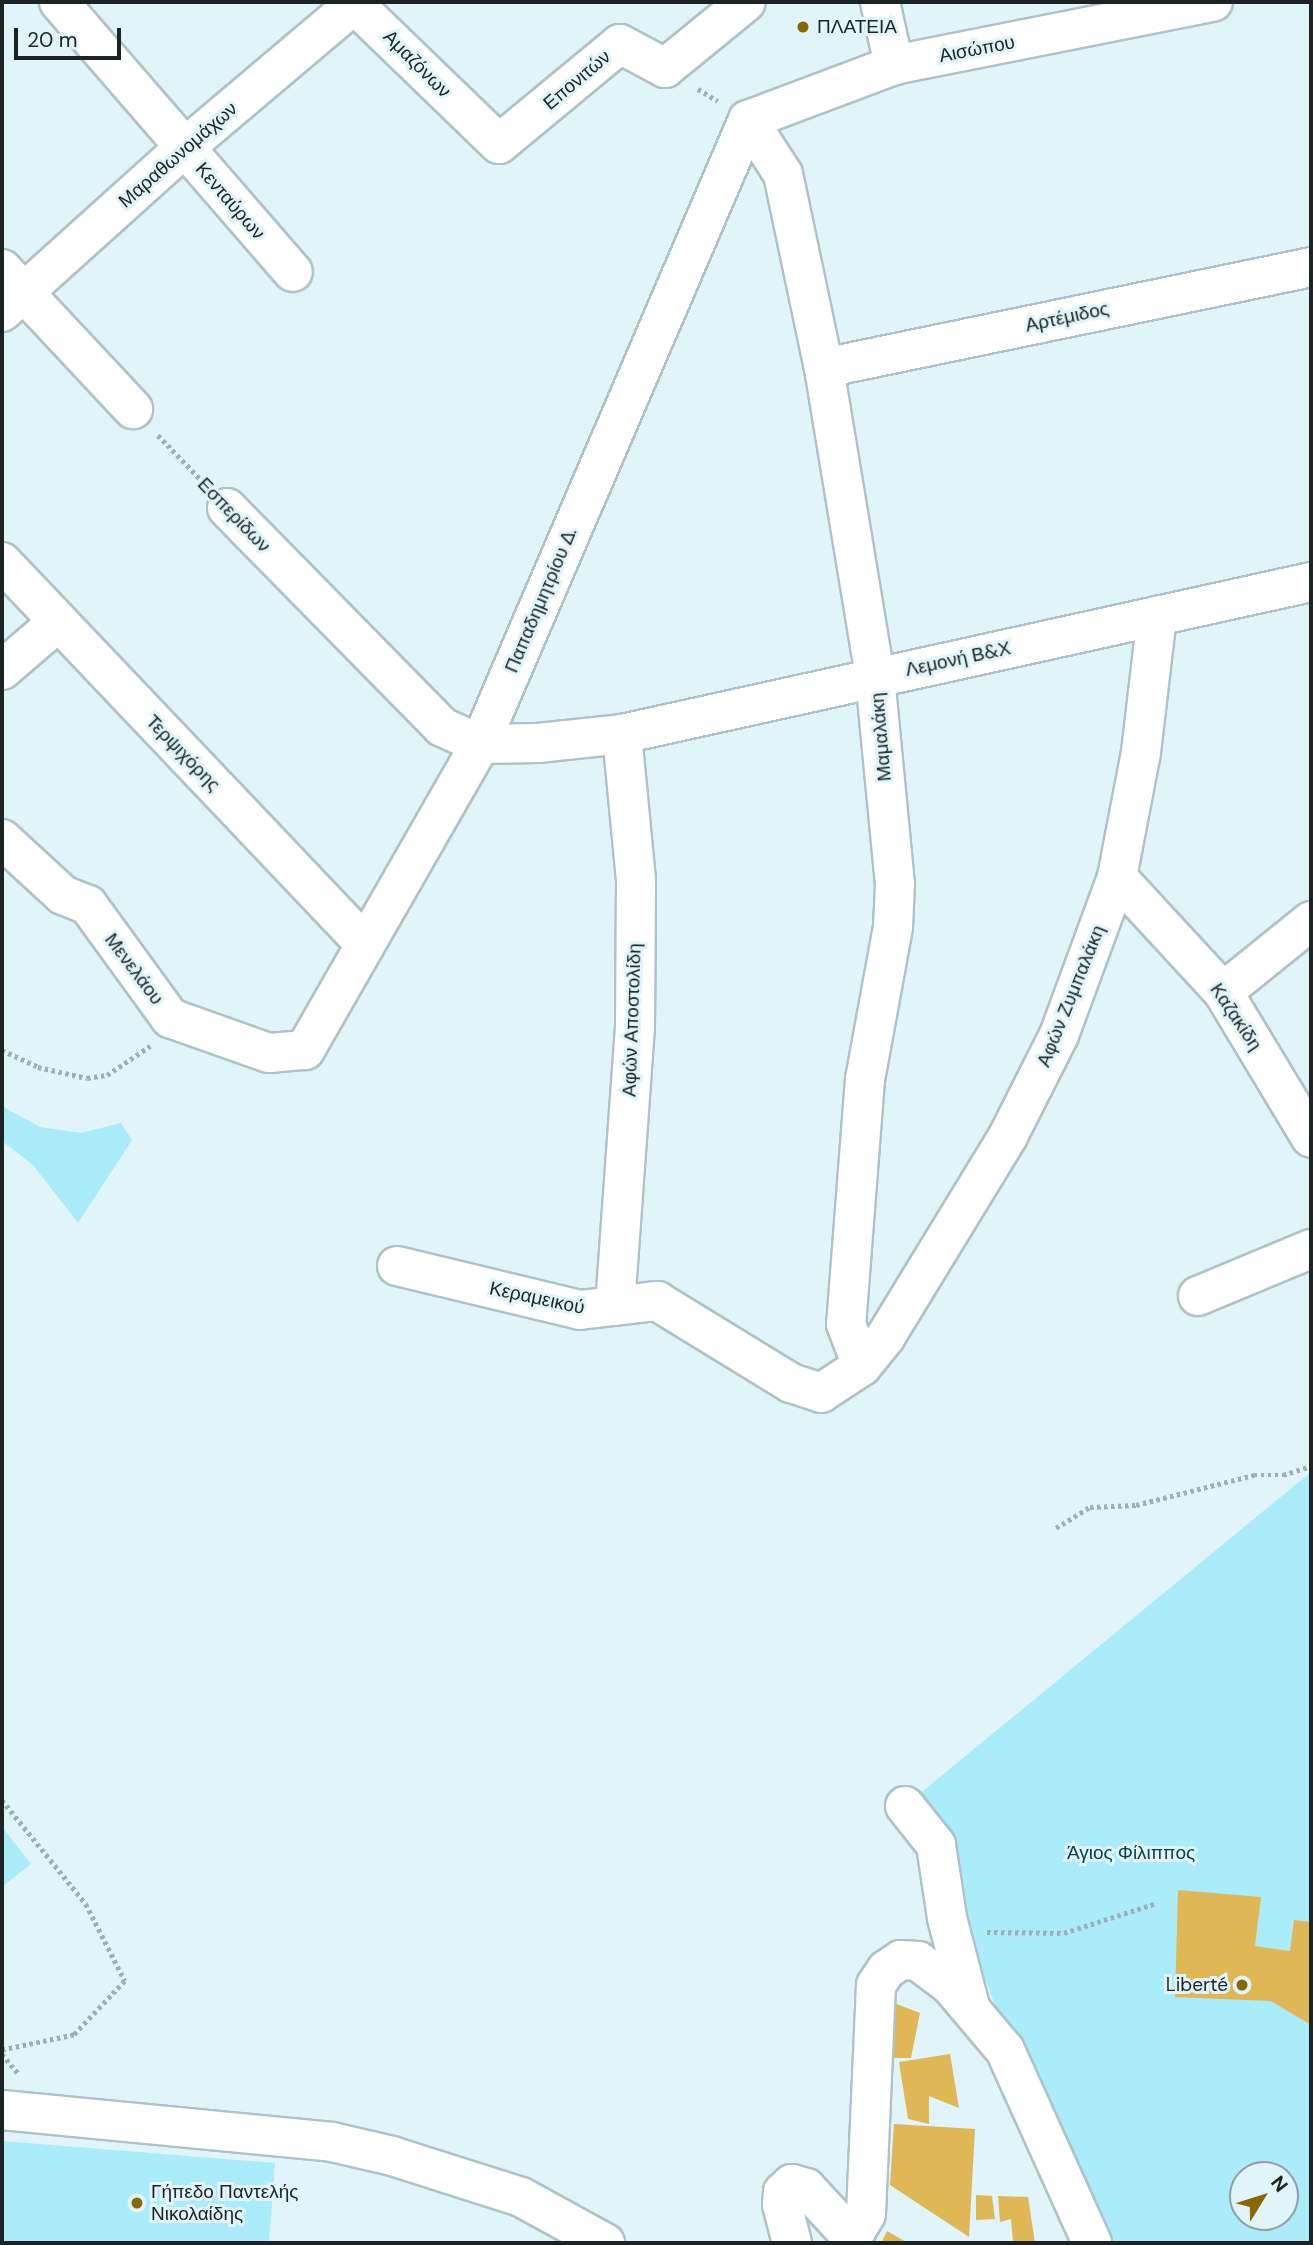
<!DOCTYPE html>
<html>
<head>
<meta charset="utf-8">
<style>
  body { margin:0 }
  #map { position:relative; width:1313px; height:2245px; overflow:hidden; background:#e0f4f9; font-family:"DM Sans",sans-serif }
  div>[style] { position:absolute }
  .green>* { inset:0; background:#abecfa }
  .building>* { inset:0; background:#dfb756 }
  .path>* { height:4.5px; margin-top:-2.25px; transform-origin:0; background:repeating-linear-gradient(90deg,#9fafb3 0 3.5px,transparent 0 7px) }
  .roads { filter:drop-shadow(2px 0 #afc2c7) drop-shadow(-2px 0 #afc2c7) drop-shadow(0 2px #afc2c7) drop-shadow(0 -2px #afc2c7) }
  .minor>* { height:38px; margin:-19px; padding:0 19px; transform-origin:19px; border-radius:19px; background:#fff }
  .dots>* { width:19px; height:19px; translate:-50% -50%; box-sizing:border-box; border:4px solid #e0f4f9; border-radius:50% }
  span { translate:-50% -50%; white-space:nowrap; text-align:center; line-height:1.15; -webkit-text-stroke:6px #e0f4f9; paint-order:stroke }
  .poi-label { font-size:19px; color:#1b2324 }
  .left { translate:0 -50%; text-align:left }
  .right { translate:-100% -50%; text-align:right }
  .street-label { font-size:19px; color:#1b2324 }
  .park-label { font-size:19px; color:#01444f }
  .frame { position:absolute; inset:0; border:4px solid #1b2324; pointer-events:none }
  .north { position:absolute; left:1229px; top:2161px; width:70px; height:70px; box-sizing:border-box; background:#e0f4f9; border:2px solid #91a0a4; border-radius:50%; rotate:52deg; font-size:19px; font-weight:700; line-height:28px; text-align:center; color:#1b2324 }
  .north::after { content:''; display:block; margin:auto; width:24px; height:32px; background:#886805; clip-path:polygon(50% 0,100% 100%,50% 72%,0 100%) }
  .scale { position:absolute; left:14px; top:28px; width:107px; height:32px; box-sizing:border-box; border:4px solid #1b2324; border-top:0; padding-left:9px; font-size:21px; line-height:24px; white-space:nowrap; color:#1b2324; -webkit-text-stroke:5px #e0f4f9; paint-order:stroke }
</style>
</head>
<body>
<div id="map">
  <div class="green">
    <div style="clip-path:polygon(2px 1106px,40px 1127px,81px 1133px,121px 1123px,132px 1140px,78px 1223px,33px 1165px,2px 1141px)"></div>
    <div style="clip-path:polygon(evenodd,1311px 1472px,1311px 2243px,1082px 2243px,918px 1795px,1311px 1472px,1243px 2175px,1285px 2175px,1285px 2217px,1243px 2217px,1243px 2175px)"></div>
    <div style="clip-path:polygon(2px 1827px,31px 1864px,2px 1887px)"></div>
    <div style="clip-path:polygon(2px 2141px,275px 2163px,269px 2243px,2px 2243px)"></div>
  </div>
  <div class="building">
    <div style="clip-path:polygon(1178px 1890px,1261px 1897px,1255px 1946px,1290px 1951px,1294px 1920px,1311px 1922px,1311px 2025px,1271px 2001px,1175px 1997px)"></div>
    <div style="clip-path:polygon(894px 2003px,920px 2013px,911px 2058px,893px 2058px)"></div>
    <div style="clip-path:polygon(950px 2054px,959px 2108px,929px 2096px,929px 2124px,908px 2119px,899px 2062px)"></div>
    <div style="clip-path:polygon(894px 2124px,975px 2129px,969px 2237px,890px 2185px)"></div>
    <div style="clip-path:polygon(976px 2195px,992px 2196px,995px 2219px,976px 2220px)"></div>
    <div style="clip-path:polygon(998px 2196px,1028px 2197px,1035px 2243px,1013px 2243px,1011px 2219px,1000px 2222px)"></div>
    <div style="clip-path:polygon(887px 2231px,908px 2243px,881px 2243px)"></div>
  </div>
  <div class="path">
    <div style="left:698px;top:89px;width:23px;rotate:31deg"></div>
    <div style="left:158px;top:435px;width:65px;rotate:46.2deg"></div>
    <div style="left:2px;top:1050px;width:40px;rotate:25deg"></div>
    <div style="left:38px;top:1067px;width:50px;rotate:12.7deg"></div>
    <div style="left:87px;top:1078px;width:20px;rotate:-9deg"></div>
    <div style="left:107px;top:1075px;width:52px;rotate:-34deg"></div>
    <div style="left:1056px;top:1528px;width:40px;rotate:-32deg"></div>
    <div style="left:1090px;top:1507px;width:46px;rotate:-2.5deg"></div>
    <div style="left:1136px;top:1505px;width:122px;rotate:-14.3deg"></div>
    <div style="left:1254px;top:1475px;width:29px"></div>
    <div style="left:1283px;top:1475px;width:29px;rotate:-18deg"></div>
    <div style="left:2px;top:1800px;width:134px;rotate:51.1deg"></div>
    <div style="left:86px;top:1904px;width:86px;rotate:63.1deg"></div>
    <div style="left:125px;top:1981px;width:74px;rotate:133.4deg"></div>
    <div style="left:74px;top:2035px;width:74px;rotate:168.2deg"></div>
    <div style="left:987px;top:1932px;width:77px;rotate:0.7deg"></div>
    <div style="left:1064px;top:1933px;width:98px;rotate:-17.9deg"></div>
    <div style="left:2px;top:2054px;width:26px;rotate:50deg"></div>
    <div style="left:1260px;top:2243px;width:14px"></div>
  </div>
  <div class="roads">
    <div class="minor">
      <div style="left:59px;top:2px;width:357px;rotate:49.1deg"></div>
      <div style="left:352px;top:2px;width:204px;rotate:44deg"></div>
      <div style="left:499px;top:144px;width:157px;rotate:-39.6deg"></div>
      <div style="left:620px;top:44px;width:51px;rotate:28.1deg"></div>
      <div style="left:665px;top:68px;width:104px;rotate:-39.2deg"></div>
      <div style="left:880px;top:2px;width:65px;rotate:77.5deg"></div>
      <div style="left:748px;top:120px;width:64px;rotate:57.1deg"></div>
      <div style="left:783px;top:174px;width:198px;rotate:78.1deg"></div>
      <div style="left:824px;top:368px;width:313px;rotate:80.6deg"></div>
      <div style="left:875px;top:677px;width:207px;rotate:84.5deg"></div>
      <div style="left:895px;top:883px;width:44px;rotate:92.6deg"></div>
      <div style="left:893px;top:927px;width:155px;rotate:100.4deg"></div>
      <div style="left:865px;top:1079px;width:246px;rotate:94.4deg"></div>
      <div style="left:846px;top:1324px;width:45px;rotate:69.1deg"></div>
      <div style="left:748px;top:120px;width:156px;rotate:-20.6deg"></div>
      <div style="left:894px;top:65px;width:325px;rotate:-11.2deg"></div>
      <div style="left:2px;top:269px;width:192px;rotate:46.9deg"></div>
      <div style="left:2px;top:312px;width:244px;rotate:-42deg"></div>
      <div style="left:183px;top:149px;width:228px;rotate:-40.2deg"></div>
      <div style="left:824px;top:368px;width:497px;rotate:-11.7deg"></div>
      <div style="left:227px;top:508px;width:307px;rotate:45.5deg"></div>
      <div style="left:442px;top:727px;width:42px;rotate:24.1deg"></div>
      <div style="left:480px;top:744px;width:58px;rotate:-1deg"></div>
      <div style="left:538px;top:743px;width:84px;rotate:-6.1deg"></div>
      <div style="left:622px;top:734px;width:706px;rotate:-12.44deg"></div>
      <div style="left:2px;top:562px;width:526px;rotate:46.46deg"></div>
      <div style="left:2px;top:670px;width:74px;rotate:-40.6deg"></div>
      <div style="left:2px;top:839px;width:83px;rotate:42.6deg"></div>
      <div style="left:63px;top:895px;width:27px;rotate:22deg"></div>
      <div style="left:88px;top:905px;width:140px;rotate:54deg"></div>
      <div style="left:170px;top:1018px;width:105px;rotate:19.5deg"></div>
      <div style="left:269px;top:1053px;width:36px;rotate:-5deg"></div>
      <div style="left:305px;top:1050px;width:353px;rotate:-60.2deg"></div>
      <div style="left:480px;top:744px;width:679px;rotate:-66.76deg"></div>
      <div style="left:1117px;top:877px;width:156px;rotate:47.3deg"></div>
      <div style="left:1223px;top:992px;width:170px;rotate:58.9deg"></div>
      <div style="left:1223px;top:992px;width:113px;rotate:-38.9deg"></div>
      <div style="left:397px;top:1266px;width:188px;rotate:13.5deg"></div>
      <div style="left:580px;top:1310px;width:78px;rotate:-6.7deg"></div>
      <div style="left:657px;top:1301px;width:157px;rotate:31.5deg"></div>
      <div style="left:791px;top:1383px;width:32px;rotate:18deg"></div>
      <div style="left:821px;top:1393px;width:49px;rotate:-33.4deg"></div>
      <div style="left:862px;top:1366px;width:38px;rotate:-51deg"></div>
      <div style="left:886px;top:1336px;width:234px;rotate:-58.6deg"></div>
      <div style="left:1008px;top:1136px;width:113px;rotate:-63.2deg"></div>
      <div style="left:1059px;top:1035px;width:168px;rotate:-69.8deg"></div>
      <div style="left:1117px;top:877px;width:127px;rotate:-79.1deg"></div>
      <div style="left:1141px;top:752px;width:137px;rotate:-83.3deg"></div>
      <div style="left:1198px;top:1296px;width:122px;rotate:-22.6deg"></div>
      <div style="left:615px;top:1306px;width:280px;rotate:-85.9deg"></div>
      <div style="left:635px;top:1027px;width:147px;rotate:-89.6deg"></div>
      <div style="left:636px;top:880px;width:147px;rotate:-95.5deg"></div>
      <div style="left:905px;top:1806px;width:50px;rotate:51.5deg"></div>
      <div style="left:936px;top:1845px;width:74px;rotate:81.4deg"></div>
      <div style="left:947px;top:1918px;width:91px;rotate:75.4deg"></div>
      <div style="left:2px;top:2110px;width:332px;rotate:5.5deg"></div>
      <div style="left:332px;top:2142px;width:62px;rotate:13.1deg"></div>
      <div style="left:392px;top:2156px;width:135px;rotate:17.6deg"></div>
      <div style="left:521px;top:2197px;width:96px;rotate:28.7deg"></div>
      <div style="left:792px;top:2243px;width:40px;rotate:-104.4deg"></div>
      <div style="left:782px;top:2204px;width:12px;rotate:-85deg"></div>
      <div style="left:783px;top:2192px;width:12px;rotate:-42deg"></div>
      <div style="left:792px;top:2184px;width:15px;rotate:16deg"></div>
      <div style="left:806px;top:2188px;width:62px;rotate:47deg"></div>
      <div style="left:848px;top:2233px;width:10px;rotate:-24deg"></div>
      <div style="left:857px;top:2229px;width:17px;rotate:-59deg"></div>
      <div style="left:866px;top:2214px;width:229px;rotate:-87.5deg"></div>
      <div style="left:876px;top:1985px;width:18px;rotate:-56deg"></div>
      <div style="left:886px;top:1970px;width:18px;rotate:-34deg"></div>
      <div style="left:901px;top:1960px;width:17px;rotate:3deg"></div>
      <div style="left:918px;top:1961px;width:40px;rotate:37deg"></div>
      <div style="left:950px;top:1985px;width:85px;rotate:49.8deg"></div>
      <div style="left:1005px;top:2050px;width:212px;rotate:65.7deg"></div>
    </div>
  </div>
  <div class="dots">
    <div style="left:803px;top:27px;background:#886805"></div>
    <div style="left:1242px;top:1985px;background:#886805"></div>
    <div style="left:137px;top:2203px;background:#886805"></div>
  </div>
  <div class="poi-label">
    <span class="left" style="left:817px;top:27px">ΠΛΑΤΕΙΑ</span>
    <span class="right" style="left:1228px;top:1985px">Liberté</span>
    <span class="left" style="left:151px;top:2203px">Γήπεδο Παντελής<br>Νικολαίδης</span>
  </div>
  <div class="street-label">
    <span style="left:977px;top:49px;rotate:-11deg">Αισώπου</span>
    <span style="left:417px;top:64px;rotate:45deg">Αμαζόνων</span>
    <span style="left:577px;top:80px;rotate:-40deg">Επονιτών</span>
    <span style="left:178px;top:155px;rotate:-41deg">Μαραθωνομάχων</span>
    <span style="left:230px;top:201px;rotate:49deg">Κενταύρων</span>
    <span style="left:1067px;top:317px;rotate:-12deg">Αρτέμιδος</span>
    <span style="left:234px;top:515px;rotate:46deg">Εσπερίδων</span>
    <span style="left:541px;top:600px;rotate:-67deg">Παπαδημητρίου Δ.</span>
    <span style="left:958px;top:659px;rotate:-12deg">Λεμονή Β&amp;Χ</span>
    <span style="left:881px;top:737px;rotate:-95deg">Μαμαλάκη</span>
    <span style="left:183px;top:753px;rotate:46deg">Τερψιχόρης</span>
    <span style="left:134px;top:969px;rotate:53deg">Μενελάου</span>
    <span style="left:1071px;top:996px;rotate:-68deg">Αφών Ζυμπαλάκη</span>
    <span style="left:1236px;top:1017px;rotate:56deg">Καζακίδη</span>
    <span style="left:632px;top:1020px;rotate:-88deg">Αφών Αποστολίδη</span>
    <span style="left:537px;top:1298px;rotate:12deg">Κεραμεικού</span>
  </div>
  <div class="park-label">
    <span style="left:1131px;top:1853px">Άγιος Φίλιππος</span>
  </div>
  <div class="frame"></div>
  <div class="north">N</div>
  <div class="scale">20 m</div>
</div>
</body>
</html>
